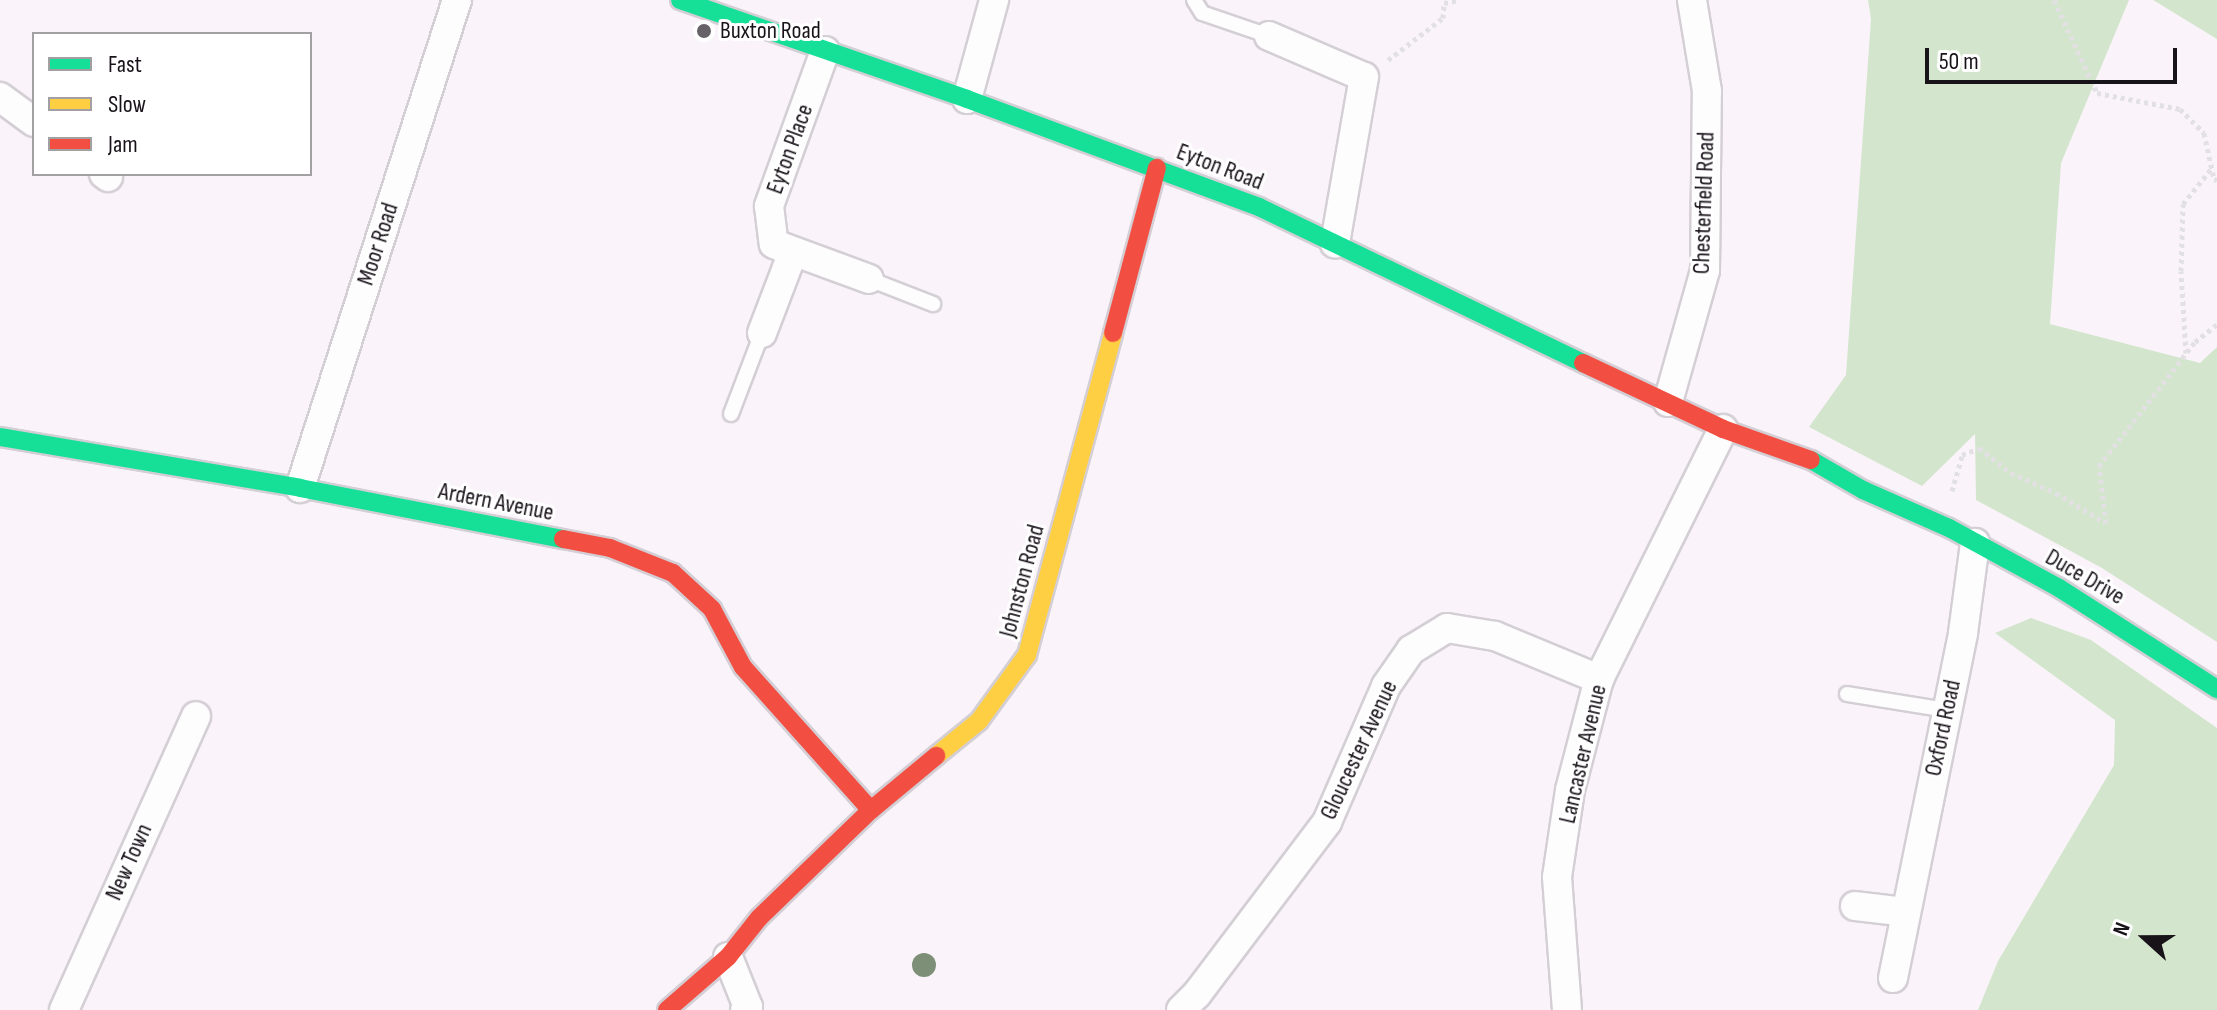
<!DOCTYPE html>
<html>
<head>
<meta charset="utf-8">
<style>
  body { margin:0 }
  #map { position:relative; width:2217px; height:1010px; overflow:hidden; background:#faf4fa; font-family:"Sofia Sans Condensed",sans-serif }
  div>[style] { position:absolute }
  .green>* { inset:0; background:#d3e5cd }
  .path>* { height:5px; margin-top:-2.5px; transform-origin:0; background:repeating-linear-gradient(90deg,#e2e0e3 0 4px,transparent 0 8px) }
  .roads { filter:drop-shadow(2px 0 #d4ced5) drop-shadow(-2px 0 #d4ced5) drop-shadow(0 2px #d4ced5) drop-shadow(0 -2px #d4ced5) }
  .lane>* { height:14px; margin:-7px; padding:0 7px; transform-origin:7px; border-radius:7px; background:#fefdfe }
  .street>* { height:28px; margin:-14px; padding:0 14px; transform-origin:14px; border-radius:14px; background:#fefdfe }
  .fast>* { height:18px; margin:-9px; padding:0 9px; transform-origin:9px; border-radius:9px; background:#16e098 }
  .slow>* { height:18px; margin:-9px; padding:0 9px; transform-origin:9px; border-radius:9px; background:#ffcf43 }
  .jam>* { height:18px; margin:-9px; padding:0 9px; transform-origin:9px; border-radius:9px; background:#f24e42 }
  .trees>* { width:24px; height:24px; margin:-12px; border-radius:50%; background:#7e8f77 }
  .dots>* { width:22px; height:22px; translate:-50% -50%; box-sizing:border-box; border:4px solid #fff; border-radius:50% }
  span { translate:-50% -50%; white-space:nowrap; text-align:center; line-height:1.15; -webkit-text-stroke:6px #fff; paint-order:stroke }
  .poi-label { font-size:24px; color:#181219 }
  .left { translate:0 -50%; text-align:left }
  .street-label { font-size:24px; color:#181219 }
  .legend { position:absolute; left:32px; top:32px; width:280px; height:144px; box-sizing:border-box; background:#fff; border:2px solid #a3a0a3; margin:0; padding:10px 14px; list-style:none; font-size:24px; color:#181219 }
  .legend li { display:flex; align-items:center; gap:16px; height:40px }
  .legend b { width:40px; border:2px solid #a3a0a3 }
  .north { position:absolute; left:2105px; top:898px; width:80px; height:80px; -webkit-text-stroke:6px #fff; paint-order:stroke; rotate:291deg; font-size:22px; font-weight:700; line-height:32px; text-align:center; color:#181219 }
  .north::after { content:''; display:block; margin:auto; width:28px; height:36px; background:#181219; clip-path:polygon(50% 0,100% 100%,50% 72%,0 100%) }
  .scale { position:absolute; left:1925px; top:48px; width:252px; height:36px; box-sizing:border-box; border:4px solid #181219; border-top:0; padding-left:10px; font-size:24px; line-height:28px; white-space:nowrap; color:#181219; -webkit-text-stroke:6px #fff; paint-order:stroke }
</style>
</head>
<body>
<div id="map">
  <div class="green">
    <div style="clip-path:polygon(1868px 0,2129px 0,2061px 163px,2050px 324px,2200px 363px,2217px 347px,2217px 642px,2102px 568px,1976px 500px,1975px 434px,1922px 486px,1809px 427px,1846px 375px,1871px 19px)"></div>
    <div style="clip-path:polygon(2153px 0,2217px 0,2217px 39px)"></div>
    <div style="clip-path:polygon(2031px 618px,2091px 640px,2217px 728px,2217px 1010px,1978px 1010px,1998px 961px,2114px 765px,2115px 720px,1995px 633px)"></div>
  </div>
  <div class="path">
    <div style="left:2054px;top:0;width:102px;rotate:65.2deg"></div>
    <div style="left:2097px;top:93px;width:85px;rotate:10.9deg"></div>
    <div style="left:2180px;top:109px;width:34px;rotate:45deg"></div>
    <div style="left:2204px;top:133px;width:47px;rotate:77.7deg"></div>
    <div style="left:2214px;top:179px;width:3px;rotate:18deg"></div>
    <div style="left:1388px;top:60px;width:69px;rotate:-37.4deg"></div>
    <div style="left:1443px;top:18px;width:15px;rotate:-86deg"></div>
    <div style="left:1444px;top:3px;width:15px;rotate:-11deg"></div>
    <div style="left:2186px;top:353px;width:82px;rotate:-93.5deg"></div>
    <div style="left:2181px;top:271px;width:67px;rotate:-88.3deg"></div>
    <div style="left:2183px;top:204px;width:45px;rotate:-51.3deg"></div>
    <div style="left:1952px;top:491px;width:37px;rotate:-74deg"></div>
    <div style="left:1962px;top:455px;width:18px;rotate:-22deg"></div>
    <div style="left:1979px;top:448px;width:41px;rotate:38deg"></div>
    <div style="left:2011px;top:473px;width:49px;rotate:24deg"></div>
    <div style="left:2056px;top:493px;width:58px;rotate:31deg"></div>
    <div style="left:2106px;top:523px;width:57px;rotate:-97deg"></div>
    <div style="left:2099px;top:466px;width:157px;rotate:-52.3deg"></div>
    <div style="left:2195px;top:342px;width:28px;rotate:-39deg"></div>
  </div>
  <div class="roads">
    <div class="lane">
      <div style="left:1194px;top:0;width:15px;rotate:58deg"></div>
      <div style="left:1202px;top:13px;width:71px;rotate:18.9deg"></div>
      <div style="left:869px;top:279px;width:69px;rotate:21.3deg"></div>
      <div style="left:731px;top:414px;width:87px;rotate:-69.1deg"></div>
      <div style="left:1847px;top:694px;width:101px;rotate:9.1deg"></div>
    </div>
    <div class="street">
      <div style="left:1269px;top:36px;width:103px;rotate:23.3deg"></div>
      <div style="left:1364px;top:77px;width:169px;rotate:99.9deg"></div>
      <div style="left:825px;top:51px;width:165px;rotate:109.9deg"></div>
      <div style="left:769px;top:206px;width:38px;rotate:83deg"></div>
      <div style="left:774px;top:244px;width:101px;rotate:20.2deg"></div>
      <div style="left:0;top:97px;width:42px;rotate:36.3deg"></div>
      <div style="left:967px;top:99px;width:103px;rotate:-74.7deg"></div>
      <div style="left:104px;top:174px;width:5px;rotate:37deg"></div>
      <div style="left:762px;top:333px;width:87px;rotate:-69.1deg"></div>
      <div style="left:1668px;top:402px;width:137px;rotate:-74.3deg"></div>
      <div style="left:1705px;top:270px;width:179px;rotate:-89.4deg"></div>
      <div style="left:1707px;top:91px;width:92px;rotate:-99.4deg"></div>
      <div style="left:300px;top:488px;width:513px;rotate:-72.17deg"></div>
      <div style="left:1855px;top:906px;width:51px;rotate:6.7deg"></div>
      <div style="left:728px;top:957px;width:54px;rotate:68.2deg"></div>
      <div style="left:748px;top:1007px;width:4px;rotate:135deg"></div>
      <div style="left:1893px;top:978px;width:352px;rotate:-78.5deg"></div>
      <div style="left:1963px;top:633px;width:91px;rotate:-82.4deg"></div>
      <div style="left:64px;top:1010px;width:322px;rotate:-65.8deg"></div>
      <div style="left:1181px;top:1010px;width:23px;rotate:-45deg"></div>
      <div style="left:1197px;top:994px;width:216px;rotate:-52.9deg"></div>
      <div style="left:1327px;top:822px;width:148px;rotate:-66.5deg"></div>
      <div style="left:1386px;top:686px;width:44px;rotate:-55.2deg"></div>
      <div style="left:1411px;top:650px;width:42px;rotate:-31.4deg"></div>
      <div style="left:1447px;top:628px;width:49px;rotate:9.5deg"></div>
      <div style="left:1495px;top:636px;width:113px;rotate:22.5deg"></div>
      <div style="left:1567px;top:1010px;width:133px;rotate:-94.3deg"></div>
      <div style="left:1557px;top:877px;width:88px;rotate:-81.5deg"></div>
      <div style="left:1570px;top:790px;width:115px;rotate:-75.4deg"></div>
      <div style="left:1599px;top:679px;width:279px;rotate:-63.6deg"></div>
    </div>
    <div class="fast">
      <div style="left:680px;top:0;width:304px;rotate:19deg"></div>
      <div style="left:967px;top:99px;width:311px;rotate:20.3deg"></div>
      <div style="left:1259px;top:207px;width:360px;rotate:25.7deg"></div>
      <div style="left:0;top:437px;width:304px;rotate:9.6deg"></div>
      <div style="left:300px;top:488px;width:268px;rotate:11deg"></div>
      <div style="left:1811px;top:460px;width:60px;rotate:30deg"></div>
      <div style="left:1863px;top:490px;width:94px;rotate:23.8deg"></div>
      <div style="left:1949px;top:528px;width:125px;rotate:28.6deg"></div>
      <div style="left:2059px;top:588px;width:188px;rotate:32.6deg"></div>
    </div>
    <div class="slow">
      <div style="left:936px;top:756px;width:55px;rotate:-39.1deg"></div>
      <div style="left:979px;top:721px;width:82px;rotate:-54deg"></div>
      <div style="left:1027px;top:655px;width:333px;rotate:-75deg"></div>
    </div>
    <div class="jam">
      <div style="left:1113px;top:333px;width:171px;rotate:-75.1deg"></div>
      <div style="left:1583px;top:363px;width:155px;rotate:25.2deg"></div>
      <div style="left:1723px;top:429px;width:93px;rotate:19.4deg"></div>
      <div style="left:563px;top:539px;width:48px;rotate:10.8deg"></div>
      <div style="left:610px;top:548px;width:68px;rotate:21.6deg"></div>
      <div style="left:673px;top:573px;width:53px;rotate:42.7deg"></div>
      <div style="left:712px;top:609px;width:66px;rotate:61.9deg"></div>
      <div style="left:743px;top:667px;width:192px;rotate:48.2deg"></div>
      <div style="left:667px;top:1010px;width:81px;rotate:-41deg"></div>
      <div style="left:728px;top:957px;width:50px;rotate:-51.5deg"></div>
      <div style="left:759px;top:918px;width:156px;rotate:-44deg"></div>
      <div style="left:871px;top:810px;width:85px;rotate:-39.7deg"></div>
    </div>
  </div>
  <div class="trees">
    <div style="left:924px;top:965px"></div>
  </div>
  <div class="dots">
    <div style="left:704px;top:31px;background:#676168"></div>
  </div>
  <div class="poi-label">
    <span class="left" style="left:720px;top:31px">Buxton Road</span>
  </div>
  <div class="street-label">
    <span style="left:790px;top:149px;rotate:-70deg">Eyton Place</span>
    <span style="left:1220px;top:167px;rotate:21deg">Eyton Road</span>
    <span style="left:1704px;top:203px;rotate:-88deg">Chesterfield Road</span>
    <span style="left:378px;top:244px;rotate:-72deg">Moor Road</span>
    <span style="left:496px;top:502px;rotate:11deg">Ardern Avenue</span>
    <span style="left:2085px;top:577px;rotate:30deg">Duce Drive</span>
    <span style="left:1022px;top:581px;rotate:-75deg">Johnston Road</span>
    <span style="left:1943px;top:728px;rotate:-78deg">Oxford Road</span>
    <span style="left:1359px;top:750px;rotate:-65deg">Gloucester Avenue</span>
    <span style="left:1583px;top:754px;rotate:-77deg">Lancaster Avenue</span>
    <span style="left:129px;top:862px;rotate:-66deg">New Town</span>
  </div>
  <ul class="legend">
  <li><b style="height:10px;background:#16e098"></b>Fast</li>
  <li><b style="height:10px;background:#ffcf43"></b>Slow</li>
  <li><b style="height:10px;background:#f24e42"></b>Jam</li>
  </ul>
  <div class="north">N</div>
  <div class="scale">50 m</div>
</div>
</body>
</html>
